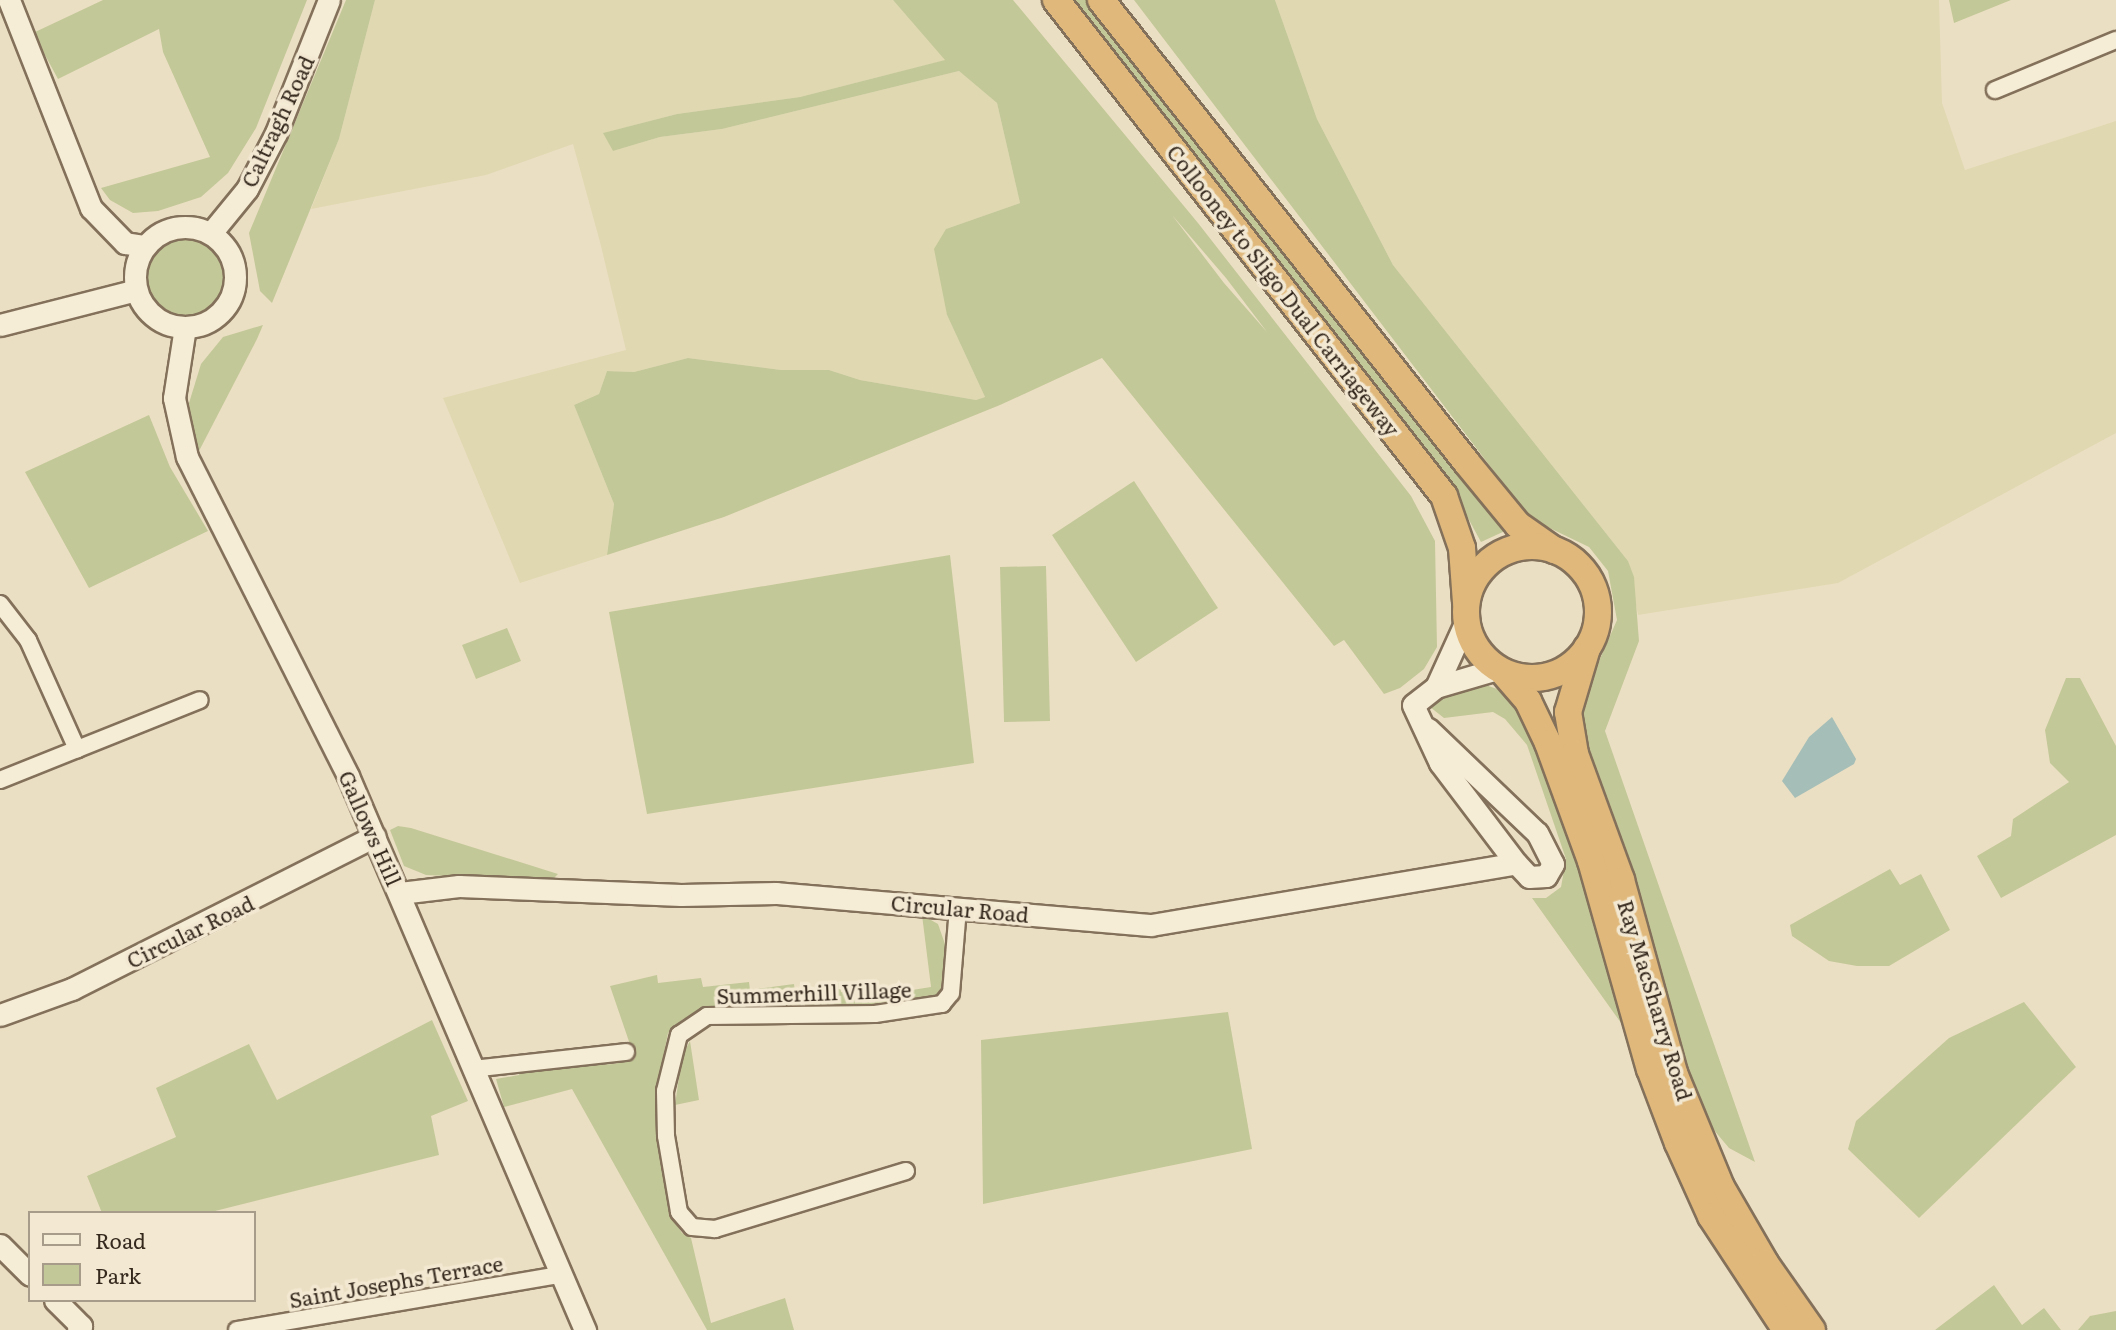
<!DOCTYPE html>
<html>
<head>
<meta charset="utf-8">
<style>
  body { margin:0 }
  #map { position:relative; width:2116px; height:1330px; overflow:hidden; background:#ebdfc3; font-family:Literata,serif }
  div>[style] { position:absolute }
  .farmland>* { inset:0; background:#e0d8b1 }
  .green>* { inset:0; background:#c3c898 }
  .round { border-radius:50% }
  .water>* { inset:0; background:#a5beb7 }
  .roads { filter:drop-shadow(2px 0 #84715b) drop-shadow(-2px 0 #84715b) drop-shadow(0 2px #84715b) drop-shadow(0 -2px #84715b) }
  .minor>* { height:16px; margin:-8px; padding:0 8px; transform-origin:8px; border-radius:8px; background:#f6edd6 }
  .tertiary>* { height:21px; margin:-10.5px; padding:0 10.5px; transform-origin:10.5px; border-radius:10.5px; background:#f6edd6 }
  .tertiary>.ring { margin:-10.5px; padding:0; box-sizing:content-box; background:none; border:21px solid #f6edd6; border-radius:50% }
  .trunk>* { height:26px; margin:-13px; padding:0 13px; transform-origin:13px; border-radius:13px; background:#e0b87b }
  .trunk>.ring { margin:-13px; padding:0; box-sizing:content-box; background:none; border:26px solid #e0b87b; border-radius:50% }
  span { translate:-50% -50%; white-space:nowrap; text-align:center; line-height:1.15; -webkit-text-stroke:7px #f3e9d2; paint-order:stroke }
  .street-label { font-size:21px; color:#35291e }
  .legend { position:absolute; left:28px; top:1211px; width:228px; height:91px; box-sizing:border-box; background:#f3e9d2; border:2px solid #a79c8a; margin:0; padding:9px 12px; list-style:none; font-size:21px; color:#35291e }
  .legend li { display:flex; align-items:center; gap:14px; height:35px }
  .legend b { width:35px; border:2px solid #a79c8a }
</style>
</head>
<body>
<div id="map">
  <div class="farmland">
    <div style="clip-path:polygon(375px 0,893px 0,946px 60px,800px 97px,677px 114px,604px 133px,613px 151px,660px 137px,722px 129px,959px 71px,997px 103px,1020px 203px,946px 229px,947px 315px,985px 397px,976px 400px,860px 380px,829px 370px,781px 370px,688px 358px,634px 372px,607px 371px,599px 394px,574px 405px,614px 504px,607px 555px,520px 583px,443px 398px,626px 350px,600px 242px,573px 144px,486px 175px,311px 209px,339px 139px)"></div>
    <div style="clip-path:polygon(1275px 0,1939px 0,1942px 103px,1965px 170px,2116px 121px,2116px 433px,1838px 583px,1638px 615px,1628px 561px,1393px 265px,1317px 119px)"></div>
  </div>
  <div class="green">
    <div style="clip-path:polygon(103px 0,307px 0,256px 128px,228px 173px,201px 197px,158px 211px,133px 213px,110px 200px,101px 188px,210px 157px,163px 52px,159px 29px,58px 79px,33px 33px)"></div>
    <div style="clip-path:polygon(346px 0,375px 0,339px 139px,272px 303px,260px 291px,249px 233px)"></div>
    <div style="clip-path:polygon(evenodd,893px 0,1013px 0,1198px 223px,1411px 496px,1435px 541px,1437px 647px,1424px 669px,1400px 688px,1384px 694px,1344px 640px,1334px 646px,1102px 358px,1000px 405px,724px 517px,607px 555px,614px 504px,574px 405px,599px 394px,607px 371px,634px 372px,688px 358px,781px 370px,829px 370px,860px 380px,976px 400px,985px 397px,947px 315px,934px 249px,946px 229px,1020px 203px,997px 103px,959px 71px,722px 129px,660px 137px,613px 151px,603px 133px,677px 114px,800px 97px,945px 60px,893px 0,1172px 215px,1226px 278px,1267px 332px,1224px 283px,1172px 215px)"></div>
    <div style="clip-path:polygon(1067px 0,1087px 0,1505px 531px,1481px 542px,1449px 483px)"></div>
    <div style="clip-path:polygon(1134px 0,1275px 0,1317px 119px,1393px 265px,1628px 561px,1634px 577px,1639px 641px,1605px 731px,1755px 1162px,1729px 1148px,1698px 1111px,1582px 745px,1585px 693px,1617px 620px,1608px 571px,1589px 547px,1533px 520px,1519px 504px)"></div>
    <div style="clip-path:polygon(1949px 0,2011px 0,1954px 23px)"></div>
    <div class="round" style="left:143px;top:234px;width:86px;height:86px"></div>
    <div style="clip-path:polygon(263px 325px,257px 339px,199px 451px,190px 423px,189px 403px,201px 364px,223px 337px)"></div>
    <div style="clip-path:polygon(149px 415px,170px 467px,208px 531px,89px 588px,25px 472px)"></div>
    <div style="clip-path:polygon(1134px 481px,1218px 608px,1136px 662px,1052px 535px)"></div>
    <div style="clip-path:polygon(950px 555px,974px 763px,647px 814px,609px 612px)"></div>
    <div style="clip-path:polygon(1046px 566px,1050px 721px,1004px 722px,1000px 567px)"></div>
    <div style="clip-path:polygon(507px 628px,521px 661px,476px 679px,462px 645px)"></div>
    <div style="clip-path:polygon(2066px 678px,2080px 678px,2116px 746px,2116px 835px,2001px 898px,1977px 856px,2011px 836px,2013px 819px,2069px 782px,2050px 763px,2045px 730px)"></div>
    <div style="clip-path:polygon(1480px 683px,1500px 690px,1520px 708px,1571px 834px,1631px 1037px,1532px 898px,1546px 898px,1561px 887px,1566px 859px,1527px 745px,1505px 719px,1493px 712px,1444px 718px,1430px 707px,1460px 687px)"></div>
    <div style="clip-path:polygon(398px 826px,411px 828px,558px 874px,551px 881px,426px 875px,404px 866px,390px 830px)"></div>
    <div style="clip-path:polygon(1890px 869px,1900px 885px,1921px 874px,1950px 930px,1889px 966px,1857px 966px,1829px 961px,1792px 936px,1790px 925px)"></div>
    <div style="clip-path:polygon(922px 915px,938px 924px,946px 947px,944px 989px,933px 999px,862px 1005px,715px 1007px,683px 1019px,668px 1033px,657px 1088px,658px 1145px,671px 1216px,682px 1233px,691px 1238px,711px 1323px,785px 1298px,794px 1330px,707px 1330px,572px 1089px,504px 1107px,496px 1079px,519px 1075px,520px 1069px,614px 1064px,635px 1059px,610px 986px,657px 975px,658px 983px,701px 978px,703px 987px,749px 982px,750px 990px,794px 984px,795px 991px,839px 983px,841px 992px,885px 986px,887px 994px,931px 987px)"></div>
    <div style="clip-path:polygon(2024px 1002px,2076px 1067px,1919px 1218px,1848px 1149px,1856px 1121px,1949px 1038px)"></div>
    <div style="clip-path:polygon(1228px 1012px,1252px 1149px,983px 1204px,981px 1040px)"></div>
    <div style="clip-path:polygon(432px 1020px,468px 1101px,431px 1116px,439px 1155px,207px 1213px,102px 1213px,87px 1176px,176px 1137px,156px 1088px,249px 1044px,277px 1100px)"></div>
    <div style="clip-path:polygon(690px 1041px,699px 1100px,675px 1105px,682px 1056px)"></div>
    <div style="clip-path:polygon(1994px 1285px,2022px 1325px,2044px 1308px,2061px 1330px,1935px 1330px)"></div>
    <div style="clip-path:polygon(2116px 1311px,2116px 1330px,2078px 1330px,2090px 1316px)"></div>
  </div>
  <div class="water">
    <div style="clip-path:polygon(1832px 717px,1856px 759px,1854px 764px,1795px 798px,1782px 781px,1809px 737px)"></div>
  </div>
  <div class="roads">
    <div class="minor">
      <div style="left:1995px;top:90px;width:131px;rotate:-22.5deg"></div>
      <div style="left:0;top:604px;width:46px;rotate:52.1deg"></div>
      <div style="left:28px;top:640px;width:120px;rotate:65.8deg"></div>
      <div style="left:0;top:780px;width:215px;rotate:-21.8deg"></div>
      <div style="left:472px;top:1069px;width:155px;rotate:-6.3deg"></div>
      <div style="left:906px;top:1171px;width:200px;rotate:163.1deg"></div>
      <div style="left:715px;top:1229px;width:23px;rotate:-175deg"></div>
      <div style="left:692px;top:1227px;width:20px;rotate:-131deg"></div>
      <div style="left:679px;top:1212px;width:77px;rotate:-99.7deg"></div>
      <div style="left:666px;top:1136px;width:45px;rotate:-91.3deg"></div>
      <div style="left:665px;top:1091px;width:58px;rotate:-76deg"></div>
      <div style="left:679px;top:1035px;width:34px;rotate:-34deg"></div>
      <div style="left:707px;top:1016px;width:168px;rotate:-0.7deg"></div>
      <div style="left:875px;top:1014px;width:68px;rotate:-8.5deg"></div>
      <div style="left:942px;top:1004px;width:14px;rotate:-51deg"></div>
      <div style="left:951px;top:993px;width:86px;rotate:-85.3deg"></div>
      <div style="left:237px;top:1330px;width:331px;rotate:-9.7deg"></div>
    </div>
    <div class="tertiary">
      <div style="left:9px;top:0;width:224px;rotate:68.5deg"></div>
      <div style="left:91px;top:208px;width:49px;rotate:45.8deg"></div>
      <div style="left:125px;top:243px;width:20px;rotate:9deg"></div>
      <div class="ring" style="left:135px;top:227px;width:79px;height:79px"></div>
      <div style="left:211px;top:233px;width:57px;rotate:-50.7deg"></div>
      <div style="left:247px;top:189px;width:63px;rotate:-62.6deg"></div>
      <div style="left:276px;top:133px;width:143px;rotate:-68.3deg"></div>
      <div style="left:0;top:325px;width:140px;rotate:-14.4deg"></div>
      <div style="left:185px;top:327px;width:72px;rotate:98.8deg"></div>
      <div style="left:174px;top:398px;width:60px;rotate:77.6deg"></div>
      <div style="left:187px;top:457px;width:357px;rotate:63.2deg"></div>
      <div style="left:348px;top:776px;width:603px;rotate:66.84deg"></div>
      <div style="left:1466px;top:621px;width:72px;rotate:114.4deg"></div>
      <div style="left:1436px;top:687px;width:29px;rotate:142deg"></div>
      <div style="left:1413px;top:705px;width:64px;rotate:65deg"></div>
      <div style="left:1440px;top:763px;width:126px;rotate:52.8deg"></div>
      <div style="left:1436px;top:687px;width:64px;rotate:-16.4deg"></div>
      <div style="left:400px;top:893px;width:59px;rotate:-6.8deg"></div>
      <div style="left:459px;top:886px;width:222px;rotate:2.3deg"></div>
      <div style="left:681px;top:895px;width:95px;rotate:-1.2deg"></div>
      <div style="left:776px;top:893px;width:376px;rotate:4.9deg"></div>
      <div style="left:1151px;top:925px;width:370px;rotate:-9.6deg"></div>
      <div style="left:1516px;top:863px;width:19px;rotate:47deg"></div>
      <div style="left:1529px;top:877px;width:17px;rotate:-3deg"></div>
      <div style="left:1546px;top:876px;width:14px;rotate:-60deg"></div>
      <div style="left:1553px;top:864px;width:35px;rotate:-117deg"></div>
      <div style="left:1537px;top:833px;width:151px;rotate:-136.3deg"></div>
      <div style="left:0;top:1015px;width:77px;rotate:-19.9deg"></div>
      <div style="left:72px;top:989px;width:339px;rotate:-26.8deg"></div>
      <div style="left:0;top:1245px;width:42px;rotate:45deg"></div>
      <div style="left:55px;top:1300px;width:37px;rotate:45deg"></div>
      <div style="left:81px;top:1326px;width:5px;rotate:127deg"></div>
    </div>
    <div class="trunk">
      <div style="left:1056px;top:0;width:630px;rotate:51.97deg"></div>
      <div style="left:1444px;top:496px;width:55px;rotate:70.9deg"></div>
      <div style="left:1462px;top:548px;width:54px;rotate:85.8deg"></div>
      <div style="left:1101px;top:0;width:590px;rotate:51.67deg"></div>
      <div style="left:1467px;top:463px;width:80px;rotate:50.6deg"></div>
      <div style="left:1518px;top:525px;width:44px;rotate:34.8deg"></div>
      <div class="ring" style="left:1466px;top:546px;width:106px;height:106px"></div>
      <div style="left:1587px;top:648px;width:67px;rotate:106.5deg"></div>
      <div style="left:1568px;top:712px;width:43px;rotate:80.5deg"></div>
      <div style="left:1575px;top:754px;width:134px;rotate:69.9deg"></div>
      <div style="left:1621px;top:880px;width:200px;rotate:74.6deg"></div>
      <div style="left:1674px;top:1073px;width:123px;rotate:67.6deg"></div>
      <div style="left:1721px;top:1187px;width:88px;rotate:59.9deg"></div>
      <div style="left:1765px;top:1263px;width:82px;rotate:55deg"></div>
      <div style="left:1503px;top:672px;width:38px;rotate:49deg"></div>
      <div style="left:1528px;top:701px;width:47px;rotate:64.5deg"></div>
      <div style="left:1548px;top:743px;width:126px;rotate:70deg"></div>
      <div style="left:1591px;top:861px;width:216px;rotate:74.2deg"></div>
      <div style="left:1650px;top:1069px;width:79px;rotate:69.3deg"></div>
      <div style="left:1678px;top:1143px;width:80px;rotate:65.7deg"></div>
      <div style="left:1711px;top:1216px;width:136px;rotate:56.7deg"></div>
    </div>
  </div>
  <div class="street-label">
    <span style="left:277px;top:121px;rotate:-65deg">Caltragh Road</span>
    <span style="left:1284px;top:290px;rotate:52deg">Collooney to Sligo Dual Carriageway</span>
    <span style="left:371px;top:828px;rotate:66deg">Gallows Hill</span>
    <span style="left:960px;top:908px;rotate:5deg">Circular Road</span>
    <span style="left:190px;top:931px;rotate:-26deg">Circular Road</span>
    <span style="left:814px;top:992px;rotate:-2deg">Summerhill Village</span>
    <span style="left:1656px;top:1000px;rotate:73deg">Ray MacSharry Road</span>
    <span style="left:396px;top:1281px;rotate:-10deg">Saint Josephs Terrace</span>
  </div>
  <ul class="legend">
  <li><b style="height:9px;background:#f6edd6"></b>Road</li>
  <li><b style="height:19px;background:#c3c898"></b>Park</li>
  </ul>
</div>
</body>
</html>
